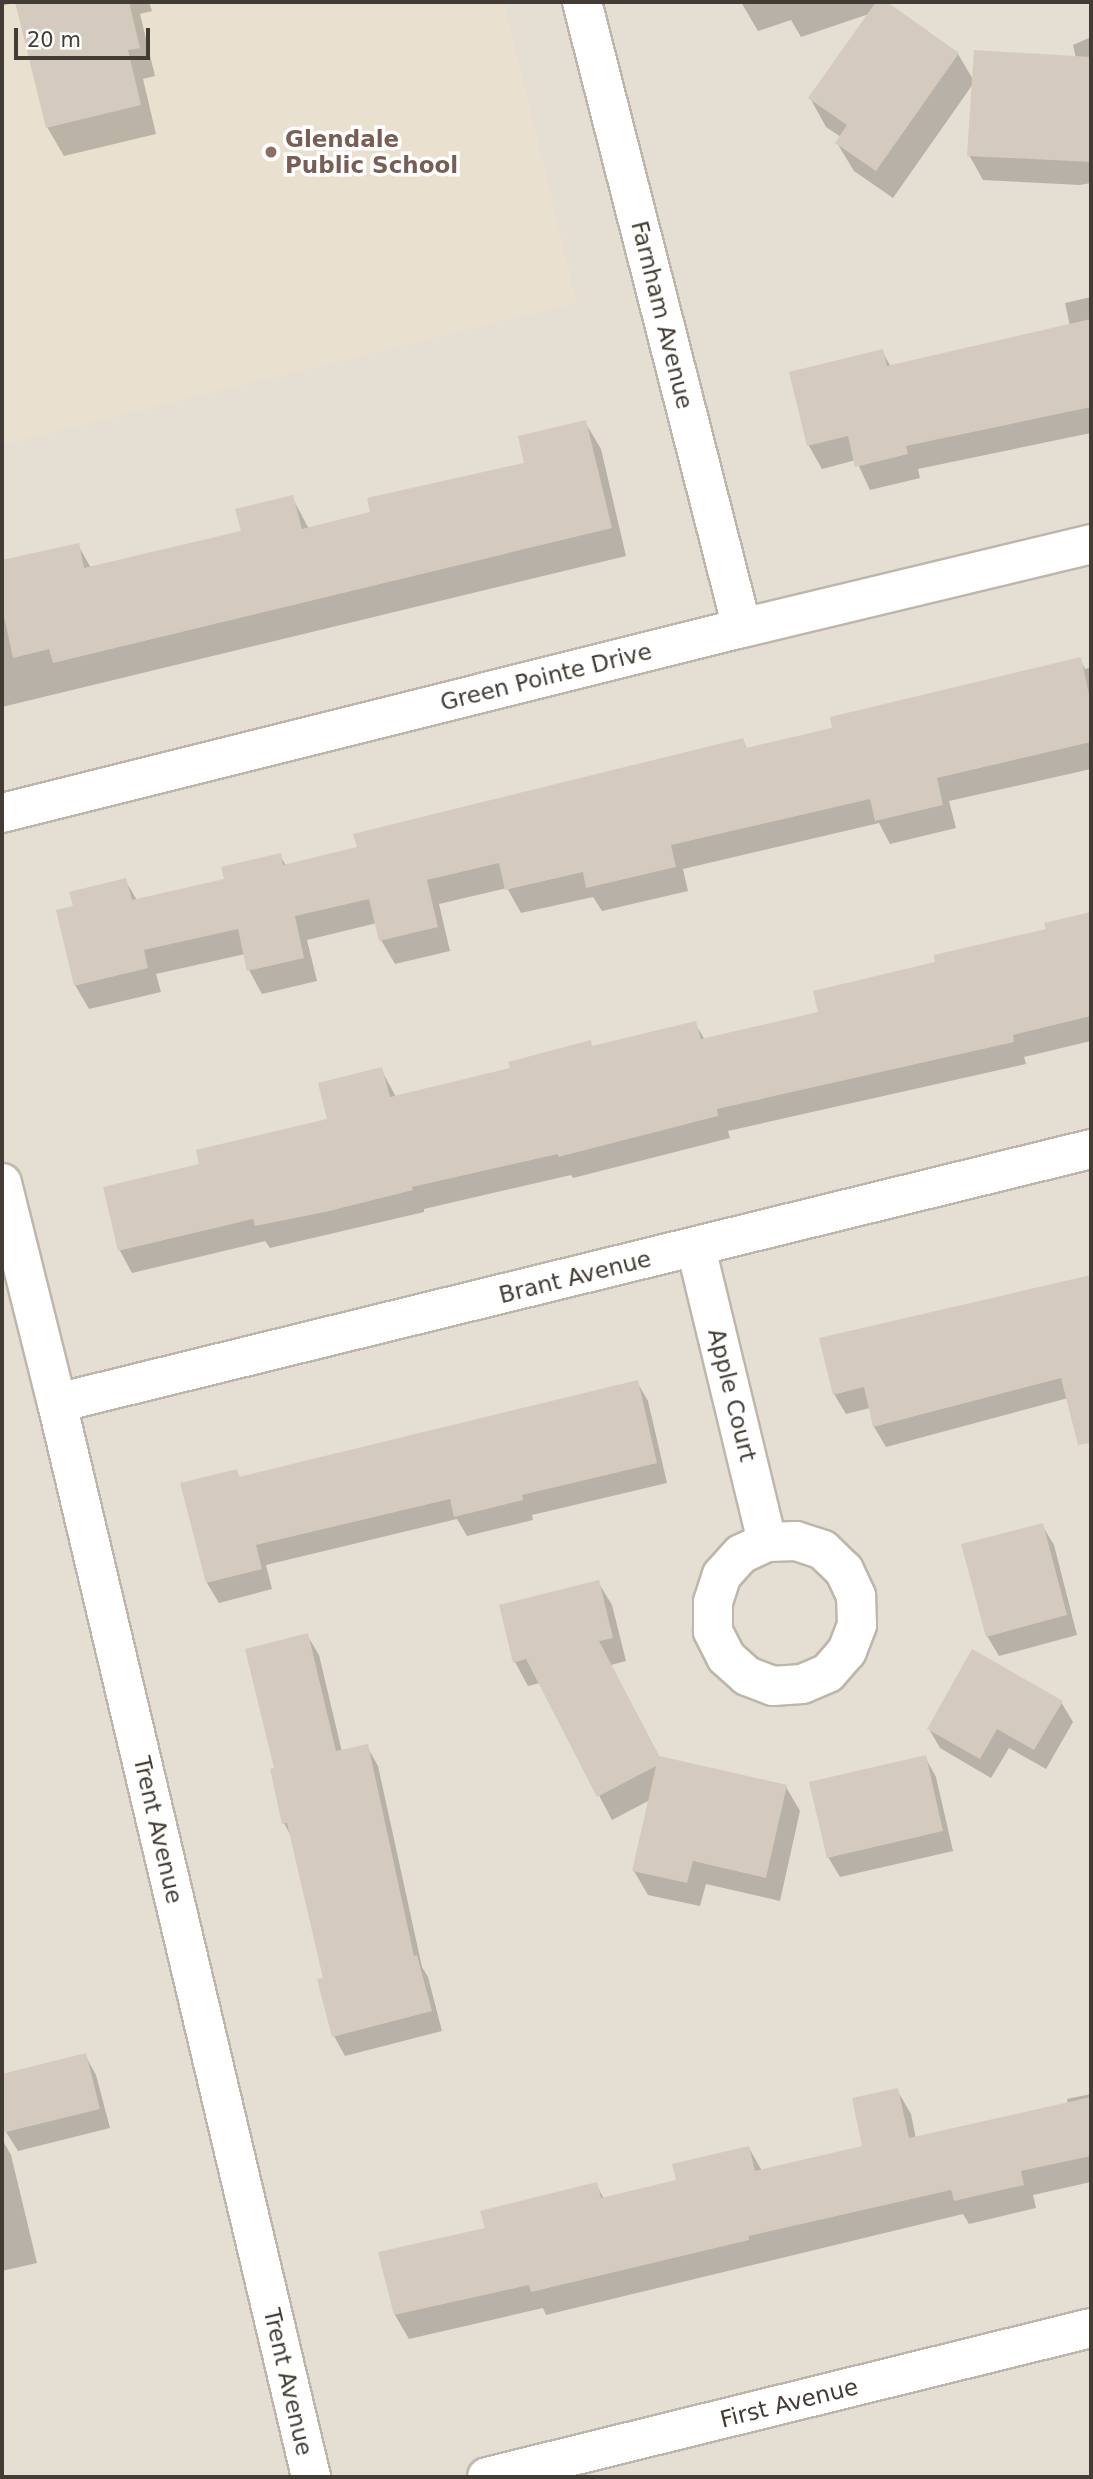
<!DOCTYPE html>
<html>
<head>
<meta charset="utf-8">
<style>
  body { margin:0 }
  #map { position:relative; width:1093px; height:2479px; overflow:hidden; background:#f1ece4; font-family:"DejaVu Sans",sans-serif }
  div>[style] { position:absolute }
  .residential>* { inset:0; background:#e5ded3 }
  .education>* { inset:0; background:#eae0cf }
  .shadow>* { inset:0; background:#0003 }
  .building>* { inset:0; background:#d5cabe }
  .roads { filter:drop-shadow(2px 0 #bfb6ab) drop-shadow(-2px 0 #bfb6ab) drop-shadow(0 2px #bfb6ab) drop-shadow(0 -2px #bfb6ab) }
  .minor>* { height:38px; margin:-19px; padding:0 19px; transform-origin:19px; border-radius:19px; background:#fff }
  .dots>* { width:19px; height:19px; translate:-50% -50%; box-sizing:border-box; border:4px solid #fff; border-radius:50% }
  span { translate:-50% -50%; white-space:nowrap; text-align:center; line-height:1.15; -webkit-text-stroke:7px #fff; paint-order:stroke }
  .education-label { font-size:23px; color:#785e54; font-weight:700 }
  .left { translate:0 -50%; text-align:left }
  .street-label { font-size:23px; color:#433c35 }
  .frame { position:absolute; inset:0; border:4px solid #433c35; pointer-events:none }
  .scale { position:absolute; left:14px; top:28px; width:136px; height:32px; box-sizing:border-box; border:4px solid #433c35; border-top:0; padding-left:9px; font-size:21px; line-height:24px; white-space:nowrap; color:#433c35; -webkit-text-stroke:5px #fff; paint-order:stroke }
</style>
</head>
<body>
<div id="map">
  <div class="residential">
    <div style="clip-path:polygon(2px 2px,1091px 2px,1091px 2477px,2px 2477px)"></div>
  </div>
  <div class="education">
    <div style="clip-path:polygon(2px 2px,504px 2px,577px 302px,2px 445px)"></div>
  </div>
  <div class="shadow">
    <div style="clip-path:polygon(2px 2px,149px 2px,152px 11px,140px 14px,155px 76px,143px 79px,156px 134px,64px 156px,47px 127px,17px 2px,2px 6px)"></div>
    <div style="clip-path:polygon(741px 2px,884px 2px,958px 54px,974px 81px,1076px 58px,1073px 45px,1091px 37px,1091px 183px,1080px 185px,983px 180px,969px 155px,973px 84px,893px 198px,854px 171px,837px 143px,841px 137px,826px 127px,810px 98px,869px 14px,801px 37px,791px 20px,758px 31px)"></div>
    <div style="clip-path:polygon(1091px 297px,1091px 433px,918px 469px,920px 478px,870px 490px,856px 460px,822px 469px,809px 446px,791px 373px,882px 351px,891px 367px,1070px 326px,1065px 303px)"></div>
    <div style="clip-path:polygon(585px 422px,601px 449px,626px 556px,2px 707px,2px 563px,78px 545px,91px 568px,243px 533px,292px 497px,309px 529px,372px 514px,526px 464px)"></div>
    <div style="clip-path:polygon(1080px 659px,1085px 669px,1091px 667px,1091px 769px,949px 801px,956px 828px,890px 844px,879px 823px,683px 869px,688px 891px,602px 911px,593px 897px,521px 913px,507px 888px,439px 904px,450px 951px,395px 964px,381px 940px,377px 923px,307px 940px,317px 981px,262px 994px,249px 970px,245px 954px,156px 974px,161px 992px,89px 1009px,75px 985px,75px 907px,125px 880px,137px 900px,226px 880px,280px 855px,286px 866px,359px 849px,743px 740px,747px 749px,834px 729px)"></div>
    <div style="clip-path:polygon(1091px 913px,1091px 1041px,1024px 1057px,1026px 1064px,728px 1131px,730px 1138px,573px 1178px,571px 1175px,424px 1209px,424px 1212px,270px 1248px,265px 1241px,132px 1273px,120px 1251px,105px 1188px,202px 1165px,329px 1121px,381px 1069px,396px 1097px,695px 1023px,705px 1040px,820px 1013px,937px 963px,1048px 931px,1046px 924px)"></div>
    <div style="clip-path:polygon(1091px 1277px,1091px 1400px,1076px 1404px,1072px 1397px,886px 1447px,874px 1427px,870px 1408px,846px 1414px,834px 1394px,821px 1339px)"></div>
    <div style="clip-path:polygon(637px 1382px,648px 1401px,667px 1483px,532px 1515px,533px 1520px,467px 1536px,457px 1519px,266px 1565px,272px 1589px,219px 1603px,207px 1583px,183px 1484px,236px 1471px,240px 1478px)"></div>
    <div style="clip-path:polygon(1042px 1525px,1054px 1545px,1077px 1635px,999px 1656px,987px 1636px)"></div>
    <div style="clip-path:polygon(598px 1582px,612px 1605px,626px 1661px,611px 1665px,660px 1758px,786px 1787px,800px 1811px,780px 1901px,706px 1884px,700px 1906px,648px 1895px,634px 1871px,650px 1800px,612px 1820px,540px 1683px,528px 1686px,515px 1662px)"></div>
    <div style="clip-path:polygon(307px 1635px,319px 1655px,342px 1752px,367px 1746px,378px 1766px,422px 1967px,428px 1977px,442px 2031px,345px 2056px,334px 2036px,325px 1979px,292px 1838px,284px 1823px,276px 1770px)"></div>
    <div style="clip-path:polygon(1061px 1702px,1073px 1722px,1046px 1769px,1009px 1748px,991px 1778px,940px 1748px,929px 1729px)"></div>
    <div style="clip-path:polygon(925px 1757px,936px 1777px,953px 1851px,840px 1877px,828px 1857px)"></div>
    <div style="clip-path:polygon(85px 2055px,96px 2075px,110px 2128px,18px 2151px,6px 2132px,2px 2114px,2px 2076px)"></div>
    <div style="clip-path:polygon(897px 2090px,911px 2114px,916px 2139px,1068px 2104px,1067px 2099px,1091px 2094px,1091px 2182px,1033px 2195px,1036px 2208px,969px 2224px,963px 2214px,546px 2315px,543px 2308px,409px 2339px,395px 2315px,381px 2253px,487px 2229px,596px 2184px,604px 2199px,678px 2181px,749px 2148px,762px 2171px,864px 2147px)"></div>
    <div style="clip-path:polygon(2px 2139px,11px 2155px,37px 2263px,2px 2271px)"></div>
  </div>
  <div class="building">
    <div style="clip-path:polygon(15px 2px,129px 2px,140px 48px,128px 50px,141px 105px,46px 128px)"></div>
    <div style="clip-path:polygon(876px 2px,887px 2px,959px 53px,876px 171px,835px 143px,847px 125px,808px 98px)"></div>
    <div style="clip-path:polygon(974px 50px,1091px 57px,1091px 162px,967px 156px)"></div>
    <div style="clip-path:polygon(1091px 319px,1091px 407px,906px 446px,908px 454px,855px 467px,848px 436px,807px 446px,789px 372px,883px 349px,887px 366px)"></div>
    <div style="clip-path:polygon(586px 420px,612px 528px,53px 663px,49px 649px,13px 658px,2px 607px,2px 560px,79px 543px,84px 568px,241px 531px,235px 509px,293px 495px,302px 529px,370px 512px,367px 498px,524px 463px,518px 436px)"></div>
    <div style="clip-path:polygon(1081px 657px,1091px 704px,1091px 742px,937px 778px,943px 805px,875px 821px,870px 799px,671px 845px,676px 867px,586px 888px,583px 872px,505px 890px,499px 863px,427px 880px,438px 927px,379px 941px,369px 899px,295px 916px,304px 958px,247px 971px,238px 929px,144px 950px,148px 968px,74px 986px,56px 910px,73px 906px,69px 892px,126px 878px,132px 900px,224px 879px,221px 867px,281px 853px,283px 865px,357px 847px,353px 834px,743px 738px,746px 748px,832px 728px,830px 717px)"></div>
    <div style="clip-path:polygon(1091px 912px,1091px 1016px,1013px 1035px,1014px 1042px,717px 1109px,718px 1116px,558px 1157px,558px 1154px,412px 1187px,413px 1190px,325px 1212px,255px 1226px,253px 1219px,118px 1251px,103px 1187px,199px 1164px,196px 1150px,327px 1119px,318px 1083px,382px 1067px,390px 1097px,510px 1068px,508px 1062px,591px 1040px,592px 1046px,696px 1021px,701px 1039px,818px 1012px,813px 991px,935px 962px,934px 955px,1046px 929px,1044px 923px)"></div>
    <div style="clip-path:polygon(1091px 1275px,1091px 1443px,1078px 1445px,1061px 1378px,873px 1427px,864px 1387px,833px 1395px,819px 1338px)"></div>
    <div style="clip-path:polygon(638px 1380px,657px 1463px,522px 1495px,523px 1500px,454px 1517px,450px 1499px,256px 1545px,262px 1569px,206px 1583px,180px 1483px,237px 1469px,239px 1477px)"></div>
    <div style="clip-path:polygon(1043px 1523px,1067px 1615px,986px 1637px,961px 1544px)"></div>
    <div style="clip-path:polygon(599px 1580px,613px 1638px,599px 1641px,659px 1756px,787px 1785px,766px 1878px,693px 1861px,687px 1883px,632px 1871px,656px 1766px,597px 1797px,526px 1659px,513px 1663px,499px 1605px)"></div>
    <div style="clip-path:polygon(308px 1633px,336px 1751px,368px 1744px,414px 1956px,417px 1955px,432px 2011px,332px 2037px,317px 1979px,323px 1978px,287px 1823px,282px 1824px,270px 1769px,274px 1768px,245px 1649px)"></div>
    <div style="clip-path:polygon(972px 1649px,1063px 1701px,1034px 1750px,997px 1729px,980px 1759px,927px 1729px)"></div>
    <div style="clip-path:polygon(926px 1755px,943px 1831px,827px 1858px,809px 1782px)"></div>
    <div style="clip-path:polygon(86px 2053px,100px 2109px,2px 2133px,2px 2074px)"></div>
    <div style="clip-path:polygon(898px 2088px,909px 2138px,1091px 2097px,1091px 2156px,1021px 2171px,1024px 2185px,954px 2201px,951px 2190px,749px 2236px,749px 2240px,531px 2292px,529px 2285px,394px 2315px,378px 2252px,485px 2228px,480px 2211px,597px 2182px,601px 2198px,676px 2180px,672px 2164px,749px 2146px,755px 2171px,862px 2146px,852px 2098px)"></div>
  </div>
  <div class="roads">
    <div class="minor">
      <div style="left:582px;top:2px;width:646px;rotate:75.66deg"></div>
      <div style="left:2px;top:813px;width:763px;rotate:-14.04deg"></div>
      <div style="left:742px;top:628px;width:359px;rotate:-13.5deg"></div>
      <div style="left:2px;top:1183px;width:227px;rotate:76deg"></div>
      <div style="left:57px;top:1403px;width:1104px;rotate:76.69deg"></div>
      <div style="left:696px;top:1248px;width:302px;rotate:76.4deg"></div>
      <div style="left:767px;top:1542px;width:29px;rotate:-2deg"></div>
      <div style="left:796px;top:1541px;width:28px;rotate:18deg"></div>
      <div style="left:823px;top:1550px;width:29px;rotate:44deg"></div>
      <div style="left:844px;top:1570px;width:29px;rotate:65deg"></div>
      <div style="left:856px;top:1596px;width:29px;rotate:88deg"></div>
      <div style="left:857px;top:1625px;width:28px;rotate:111deg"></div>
      <div style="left:847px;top:1651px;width:29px;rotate:131deg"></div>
      <div style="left:828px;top:1673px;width:28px;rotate:157deg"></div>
      <div style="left:802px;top:1684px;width:29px;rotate:176deg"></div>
      <div style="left:773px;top:1686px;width:28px;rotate:-159deg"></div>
      <div style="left:747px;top:1676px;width:28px;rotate:-138deg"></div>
      <div style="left:726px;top:1657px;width:29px;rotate:-117deg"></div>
      <div style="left:713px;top:1631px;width:29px;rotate:-90deg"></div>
      <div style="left:713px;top:1602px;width:28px;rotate:-72deg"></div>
      <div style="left:722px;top:1575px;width:28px;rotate:-48deg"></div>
      <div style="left:741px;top:1554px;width:29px;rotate:-25deg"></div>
      <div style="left:57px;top:1403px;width:1065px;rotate:-13.8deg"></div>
      <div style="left:487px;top:2477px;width:622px;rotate:-13.86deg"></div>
    </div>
  </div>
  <div class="dots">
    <div style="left:271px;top:152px;background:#8d6e63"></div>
  </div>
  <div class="education-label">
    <span class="left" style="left:285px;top:152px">Glendale<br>Public School</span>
  </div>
  <div class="street-label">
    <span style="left:662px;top:315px;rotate:76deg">Farnham Avenue</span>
    <span style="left:546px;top:677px;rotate:-14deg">Green Pointe Drive</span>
    <span style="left:575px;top:1277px;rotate:-14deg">Brant Avenue</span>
    <span style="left:732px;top:1395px;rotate:76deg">Apple Court</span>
    <span style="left:158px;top:1830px;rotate:77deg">Trent Avenue</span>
    <span style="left:288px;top:2382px;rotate:77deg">Trent Avenue</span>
    <span style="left:789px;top:2403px;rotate:-14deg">First Avenue</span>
  </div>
  <div class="frame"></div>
  <div class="scale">20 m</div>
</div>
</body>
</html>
